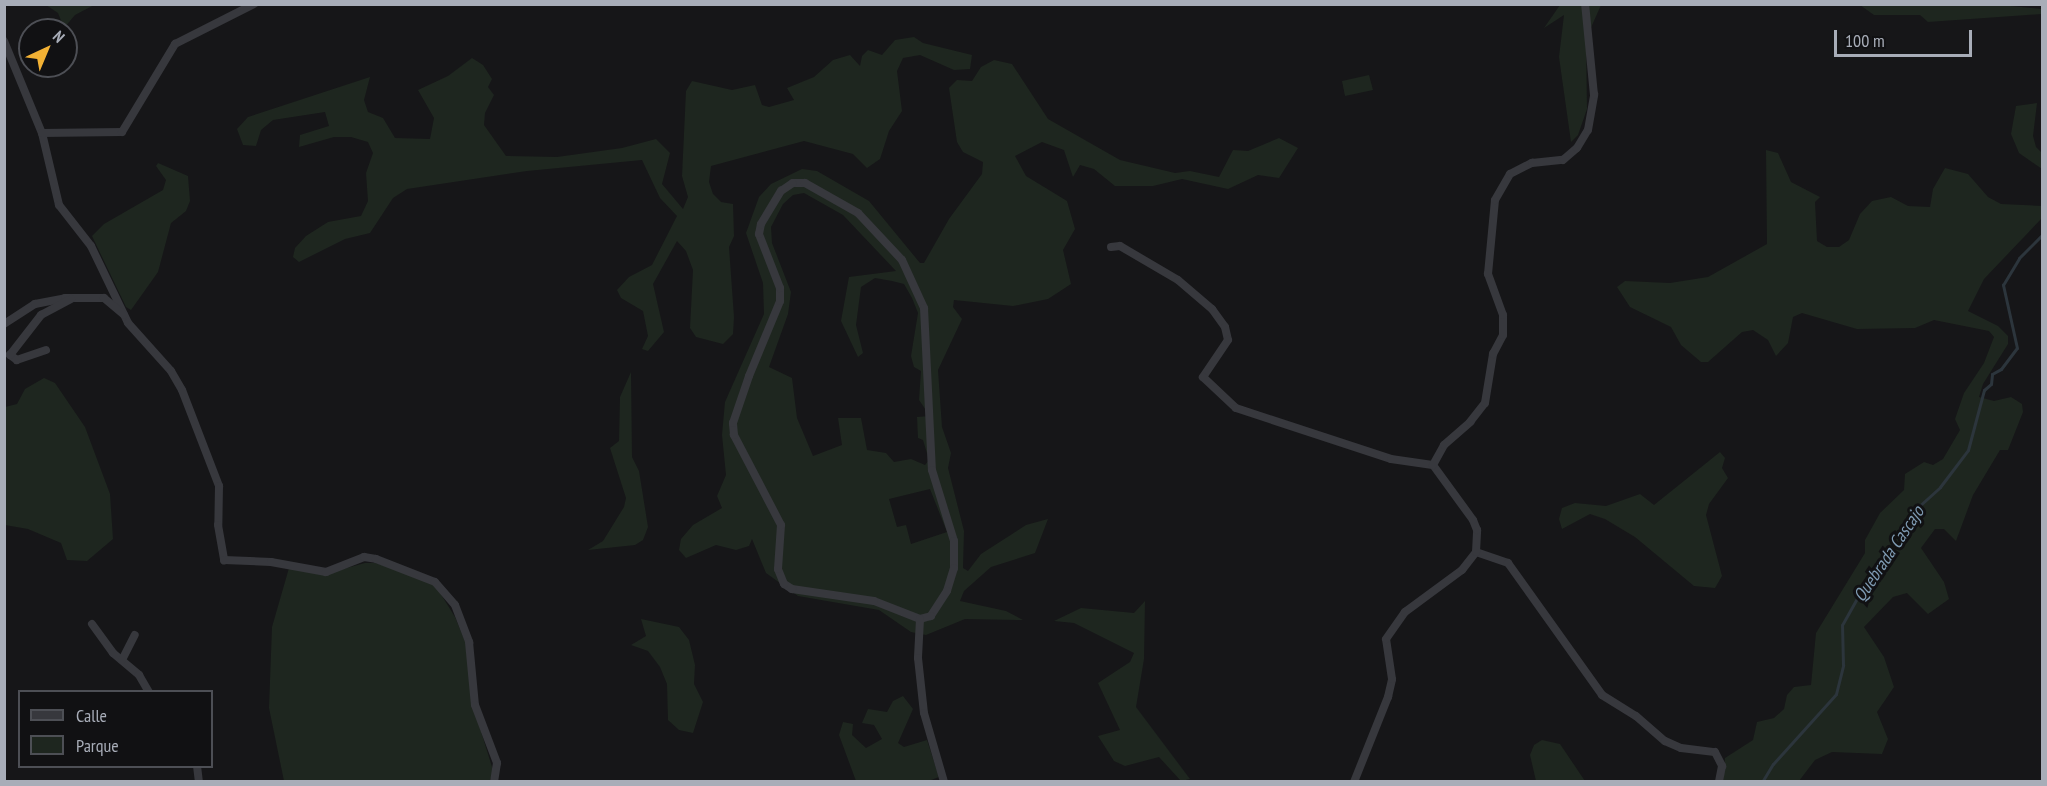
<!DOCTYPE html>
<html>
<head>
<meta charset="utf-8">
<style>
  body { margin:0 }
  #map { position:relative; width:2047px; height:786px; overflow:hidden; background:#161618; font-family:"PT Sans Narrow",sans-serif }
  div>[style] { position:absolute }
  .green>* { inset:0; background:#1e261f }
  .stream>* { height:3px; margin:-1.5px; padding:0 1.5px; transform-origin:1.5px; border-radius:1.5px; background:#2c353c }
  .street>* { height:8px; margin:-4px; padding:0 4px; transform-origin:4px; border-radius:4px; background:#37383d }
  span { translate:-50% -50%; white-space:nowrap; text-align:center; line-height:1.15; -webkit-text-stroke:6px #111113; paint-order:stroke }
  .water-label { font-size:18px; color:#7f9bb3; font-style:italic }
  .frame { position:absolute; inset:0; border:6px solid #a8adb8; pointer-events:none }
  .legend { position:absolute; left:18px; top:690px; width:195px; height:78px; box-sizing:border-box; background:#111113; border:2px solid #4d4f55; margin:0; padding:8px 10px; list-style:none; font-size:18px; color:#a8adb8 }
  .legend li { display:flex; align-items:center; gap:12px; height:30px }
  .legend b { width:30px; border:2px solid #4d4f55 }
  .north { position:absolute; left:18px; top:18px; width:60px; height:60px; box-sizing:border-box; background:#111113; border:2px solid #4d4f55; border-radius:50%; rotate:44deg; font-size:16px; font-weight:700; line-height:24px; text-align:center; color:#a8adb8 }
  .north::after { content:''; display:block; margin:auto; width:21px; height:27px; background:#f2b134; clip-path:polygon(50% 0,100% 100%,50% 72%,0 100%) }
  .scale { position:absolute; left:1834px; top:30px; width:138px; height:27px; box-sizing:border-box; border:3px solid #a8adb8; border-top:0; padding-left:8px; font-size:18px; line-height:21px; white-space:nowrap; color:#a8adb8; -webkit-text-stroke:4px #111113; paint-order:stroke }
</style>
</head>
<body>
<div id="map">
  <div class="green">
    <div style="clip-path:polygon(96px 4px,75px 15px,64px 28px,58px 13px,46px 5px)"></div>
    <div style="clip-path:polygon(1560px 5px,1601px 5px,1586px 39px,1587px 109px,1578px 135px,1571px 142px,1559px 57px,1564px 15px,1544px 28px)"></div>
    <div style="clip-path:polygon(1860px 5px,2001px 5px,2042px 9px,2042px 14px,1928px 22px,1920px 15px,1874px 15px)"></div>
    <div style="clip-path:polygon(914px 37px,923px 43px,972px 55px,970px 69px,954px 70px,920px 55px,903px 58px,897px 71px,902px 111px,889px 131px,880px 159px,867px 168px,853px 154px,804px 141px,711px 166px,709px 182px,713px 194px,721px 202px,733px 204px,734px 236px,729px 247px,734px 317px,733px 334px,723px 344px,696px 337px,690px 328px,693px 270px,686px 251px,677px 241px,653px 284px,664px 332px,648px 351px,642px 349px,648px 336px,643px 311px,621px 298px,617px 290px,629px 277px,652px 265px,677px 216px,660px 198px,642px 160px,527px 171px,407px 189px,393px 198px,370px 233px,345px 239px,299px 262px,293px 257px,295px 248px,306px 236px,328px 222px,361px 216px,368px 201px,366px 173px,373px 153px,368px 142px,351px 137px,334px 137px,299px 147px,300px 135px,329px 126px,325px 112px,273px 120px,261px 130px,256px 146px,243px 145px,237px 129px,248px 117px,370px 77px,364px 100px,368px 112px,383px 118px,395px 138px,430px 139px,434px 118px,418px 90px,448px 76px,472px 58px,483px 65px,492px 79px,488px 87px,494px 95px,485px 113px,484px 125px,506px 156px,557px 157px,622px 148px,656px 139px,670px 153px,662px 184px,683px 209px,688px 197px,682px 176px,686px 91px,692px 81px,732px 90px,755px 85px,762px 105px,769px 107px,794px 100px,787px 88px,814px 77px,833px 60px,850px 55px,860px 66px,862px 56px,868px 50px,882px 55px,895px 40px)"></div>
    <div style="clip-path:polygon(evenodd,994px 60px,1012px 64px,1048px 119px,1120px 160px,1175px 173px,1190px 171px,1219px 177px,1233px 150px,1248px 151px,1279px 138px,1298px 148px,1279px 178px,1258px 175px,1228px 189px,1182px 179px,1153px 186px,1115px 186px,1094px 169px,1080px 165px,1073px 177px,1064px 150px,1042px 142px,1015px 156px,1026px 176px,1067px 201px,1075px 229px,1063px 250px,1071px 284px,1048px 299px,1013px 306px,954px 300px,953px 307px,962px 319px,938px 370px,942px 427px,951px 453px,948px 468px,964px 531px,963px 568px,968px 571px,981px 554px,1026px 525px,1048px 519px,1035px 553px,991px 567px,964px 591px,960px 601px,1006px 611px,1023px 620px,965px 619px,926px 635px,911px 632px,879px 610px,798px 596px,766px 573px,752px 539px,749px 546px,736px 550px,716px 545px,686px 558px,679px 550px,681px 539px,693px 525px,722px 508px,717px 496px,726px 475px,722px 435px,725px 402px,764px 314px,763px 283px,746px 233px,759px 197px,771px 184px,802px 169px,817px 171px,869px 201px,920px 263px,924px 263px,949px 219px,982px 174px,983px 162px,963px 152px,957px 142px,949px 88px,957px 80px,972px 81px,981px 67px,994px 60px,804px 193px,843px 215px,896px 271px,849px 277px,841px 321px,858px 357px,863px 353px,856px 325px,861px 287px,875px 278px,892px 281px,904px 284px,912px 298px,918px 313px,911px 356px,914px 367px,921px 371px,919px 400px,930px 416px,917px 417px,918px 438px,923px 440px,929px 460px,925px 465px,911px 459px,894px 462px,886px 453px,867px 450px,861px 418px,838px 418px,842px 445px,813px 456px,797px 418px,792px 378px,769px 367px,788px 314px,791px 292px,772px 243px,771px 227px,783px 204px,793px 195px,804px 193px,994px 60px,930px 489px,947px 532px,911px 544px,906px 525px,897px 527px,889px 499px,930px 489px)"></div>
    <div style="clip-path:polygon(1369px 75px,1373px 90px,1345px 96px,1342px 81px)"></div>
    <div style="clip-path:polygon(2037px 103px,2033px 136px,2036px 147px,2042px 153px,2042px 169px,2019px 153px,2011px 134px,2016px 106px)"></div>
    <div style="clip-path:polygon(1766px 150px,1778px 153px,1791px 182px,1820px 197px,1815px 202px,1817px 241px,1827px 247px,1839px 247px,1849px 240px,1860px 214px,1872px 201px,1891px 197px,1908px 206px,1930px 207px,1933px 189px,1945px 168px,1968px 174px,1988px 197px,2001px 204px,2042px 206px,2042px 218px,1984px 279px,1968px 311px,1998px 326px,2008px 336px,2008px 344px,1983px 384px,1979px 397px,1994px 401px,2011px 397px,2022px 404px,2023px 412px,2008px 450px,2000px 450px,1973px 495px,1956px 541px,1944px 529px,1935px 529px,1921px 548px,1944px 582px,1949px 599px,1928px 614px,1907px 593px,1893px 597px,1864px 627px,1884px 657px,1894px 687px,1877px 712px,1888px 739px,1882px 754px,1832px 752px,1815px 760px,1799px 781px,1723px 781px,1725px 758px,1753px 740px,1757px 722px,1774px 718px,1784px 709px,1787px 695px,1794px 687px,1811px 685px,1816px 633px,1865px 553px,1865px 540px,1880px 513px,1904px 490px,1905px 474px,1924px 462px,1933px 465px,1943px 459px,1960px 430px,1955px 419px,1964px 393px,1984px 363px,1994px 337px,1989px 331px,1934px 320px,1915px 328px,1857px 329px,1802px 313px,1793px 317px,1788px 343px,1776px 356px,1768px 340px,1753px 330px,1742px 332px,1708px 362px,1701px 362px,1681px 345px,1671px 327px,1630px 307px,1617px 287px,1625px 281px,1670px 283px,1708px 277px,1767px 244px)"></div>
    <div style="clip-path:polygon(158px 163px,188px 176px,190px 201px,186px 211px,171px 223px,158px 272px,131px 310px,126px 307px,92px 236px,104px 224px,163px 190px,166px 180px,156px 166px)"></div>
    <div style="clip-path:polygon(631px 372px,632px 457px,639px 471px,648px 527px,643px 540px,635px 545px,588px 550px,603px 541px,624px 507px,626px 498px,610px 448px,619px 441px,620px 397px)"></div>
    <div style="clip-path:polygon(44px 378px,55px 383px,85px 427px,110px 494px,113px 539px,87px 561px,67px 560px,61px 543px,28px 529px,5px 525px,5px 407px,17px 404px,25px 389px)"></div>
    <div style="clip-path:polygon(1720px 452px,1725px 458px,1722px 468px,1728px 478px,1709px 504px,1706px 515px,1722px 576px,1715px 588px,1694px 586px,1635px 537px,1605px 519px,1590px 514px,1562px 529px,1559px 519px,1562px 508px,1575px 503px,1606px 506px,1640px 494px,1654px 505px)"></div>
    <div style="clip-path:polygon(365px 563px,376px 563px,427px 580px,437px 588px,455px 617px,469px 651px,479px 725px,493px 770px,490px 781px,284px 781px,269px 708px,272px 627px,289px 568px,343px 569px)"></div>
    <div style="clip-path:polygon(1145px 601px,1144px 659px,1136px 707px,1190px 779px,1181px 781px,1159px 757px,1125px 766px,1114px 761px,1098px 736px,1120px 730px,1098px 683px,1130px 662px,1134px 653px,1074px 623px,1054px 621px,1081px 608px,1134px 613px)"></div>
    <div style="clip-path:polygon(641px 619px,679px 627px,689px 640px,695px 665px,694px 684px,703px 702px,693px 733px,679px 730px,668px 720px,667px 684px,660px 667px,648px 651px,631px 645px,646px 636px)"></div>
    <div style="clip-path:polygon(903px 696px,913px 709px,898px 743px,904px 747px,927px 740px,939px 777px,926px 782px,856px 781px,839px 735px,843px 722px,853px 724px,852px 735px,866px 748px,882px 739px,874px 725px,862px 723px,868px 709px,887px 712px,893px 701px)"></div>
    <div style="clip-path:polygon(1542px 740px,1560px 744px,1585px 781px,1536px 781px,1530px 755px,1534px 745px)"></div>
  </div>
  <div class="stream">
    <div style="left:1762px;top:782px;width:21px;rotate:-59deg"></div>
    <div style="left:1773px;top:764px;width:94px;rotate:-48deg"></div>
    <div style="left:1836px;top:694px;width:30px;rotate:-76deg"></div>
    <div style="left:1843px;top:665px;width:40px;rotate:-91.4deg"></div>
    <div style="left:1842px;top:625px;width:47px;rotate:-60.7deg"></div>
    <div style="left:1865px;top:584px;width:63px;rotate:-52deg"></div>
    <div style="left:1904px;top:534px;width:29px;rotate:-63deg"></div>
    <div style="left:1917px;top:508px;width:31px;rotate:-42deg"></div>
    <div style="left:1940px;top:487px;width:46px;rotate:-52.9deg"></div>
    <div style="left:1968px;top:450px;width:62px;rotate:-75.1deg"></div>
    <div style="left:1984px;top:390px;width:9px;rotate:-41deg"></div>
    <div style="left:1991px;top:384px;width:10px;rotate:-84deg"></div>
    <div style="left:1992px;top:374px;width:10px;rotate:-29deg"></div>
    <div style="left:2001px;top:369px;width:26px;rotate:-53deg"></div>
    <div style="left:2017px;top:348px;width:65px;rotate:-102.5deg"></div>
    <div style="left:2003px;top:285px;width:31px;rotate:-59deg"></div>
    <div style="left:2019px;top:258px;width:33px;rotate:-45deg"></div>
  </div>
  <div class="street">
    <div style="left:4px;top:41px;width:100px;rotate:67.6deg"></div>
    <div style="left:42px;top:133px;width:74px;rotate:76.7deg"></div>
    <div style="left:59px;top:205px;width:52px;rotate:52deg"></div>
    <div style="left:91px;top:246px;width:85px;rotate:64.3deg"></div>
    <div style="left:128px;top:323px;width:64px;rotate:48.1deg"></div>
    <div style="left:171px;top:371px;width:22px;rotate:60deg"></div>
    <div style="left:182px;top:390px;width:103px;rotate:68.9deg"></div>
    <div style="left:219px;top:486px;width:39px;rotate:91deg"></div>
    <div style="left:218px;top:525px;width:36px;rotate:80deg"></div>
    <div style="left:224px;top:560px;width:47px;rotate:2.4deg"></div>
    <div style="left:271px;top:562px;width:56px;rotate:10.3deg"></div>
    <div style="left:326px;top:572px;width:41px;rotate:-21.5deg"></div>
    <div style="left:364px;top:557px;width:12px;rotate:9deg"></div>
    <div style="left:376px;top:559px;width:63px;rotate:21.3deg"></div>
    <div style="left:435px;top:582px;width:30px;rotate:49deg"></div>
    <div style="left:455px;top:605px;width:40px;rotate:69deg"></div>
    <div style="left:469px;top:642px;width:63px;rotate:84.6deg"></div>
    <div style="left:475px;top:705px;width:62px;rotate:69.2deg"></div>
    <div style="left:497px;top:763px;width:19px;rotate:99deg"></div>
    <div style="left:42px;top:133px;width:80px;rotate:-0.7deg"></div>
    <div style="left:122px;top:132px;width:103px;rotate:-58.9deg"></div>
    <div style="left:175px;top:44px;width:89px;rotate:-26.9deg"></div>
    <div style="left:793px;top:183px;width:12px"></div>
    <div style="left:805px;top:183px;width:61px;rotate:29.5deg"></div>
    <div style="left:858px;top:213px;width:64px;rotate:46.9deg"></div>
    <div style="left:902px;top:260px;width:53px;rotate:65.4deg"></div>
    <div style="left:924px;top:308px;width:162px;rotate:87.2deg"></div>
    <div style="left:932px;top:470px;width:74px;rotate:72.8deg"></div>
    <div style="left:954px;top:541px;width:27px;rotate:90deg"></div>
    <div style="left:954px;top:568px;width:24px;rotate:107deg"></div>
    <div style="left:947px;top:591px;width:30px;rotate:123deg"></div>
    <div style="left:931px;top:616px;width:11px;rotate:165deg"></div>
    <div style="left:920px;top:619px;width:49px;rotate:-158.6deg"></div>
    <div style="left:874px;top:601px;width:83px;rotate:-171.7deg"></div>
    <div style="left:792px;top:589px;width:9px;rotate:-148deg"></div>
    <div style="left:784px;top:584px;width:16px;rotate:-112deg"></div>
    <div style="left:778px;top:569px;width:44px;rotate:-86.1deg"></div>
    <div style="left:781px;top:525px;width:102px;rotate:-117.6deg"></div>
    <div style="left:734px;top:435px;width:12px;rotate:-95deg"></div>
    <div style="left:733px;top:423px;width:50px;rotate:-71.2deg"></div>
    <div style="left:749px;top:376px;width:81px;rotate:-67.5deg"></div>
    <div style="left:780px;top:301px;width:13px;rotate:-90deg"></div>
    <div style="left:780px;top:288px;width:58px;rotate:-111.3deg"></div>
    <div style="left:759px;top:234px;width:10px;rotate:-79deg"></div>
    <div style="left:761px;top:224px;width:39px;rotate:-59deg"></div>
    <div style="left:781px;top:191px;width:14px;rotate:-34deg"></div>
    <div style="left:1111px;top:247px;width:9px;rotate:-6deg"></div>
    <div style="left:1120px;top:246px;width:67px;rotate:30.4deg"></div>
    <div style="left:1178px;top:280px;width:45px;rotate:40.5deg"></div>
    <div style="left:1212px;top:309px;width:22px;rotate:54deg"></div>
    <div style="left:1225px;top:327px;width:13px;rotate:77deg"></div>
    <div style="left:1228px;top:340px;width:45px;rotate:124deg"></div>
    <div style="left:1203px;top:377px;width:45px;rotate:43.2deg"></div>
    <div style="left:1236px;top:408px;width:163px;rotate:18.2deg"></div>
    <div style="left:1391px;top:459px;width:42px;rotate:8.1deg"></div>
    <div style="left:4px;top:324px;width:37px;rotate:-33deg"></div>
    <div style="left:35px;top:304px;width:31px;rotate:-11deg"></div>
    <div style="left:65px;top:298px;width:39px"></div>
    <div style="left:104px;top:298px;width:26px;rotate:40deg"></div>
    <div style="left:46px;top:350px;width:31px;rotate:161deg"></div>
    <div style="left:17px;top:360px;width:9px;rotate:-144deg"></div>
    <div style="left:10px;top:355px;width:51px;rotate:-52.2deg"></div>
    <div style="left:41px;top:315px;width:34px;rotate:-28deg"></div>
    <div style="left:1476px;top:552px;width:34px;rotate:19deg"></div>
    <div style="left:1508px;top:563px;width:162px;rotate:54.5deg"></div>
    <div style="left:1602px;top:695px;width:40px;rotate:32deg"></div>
    <div style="left:1636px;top:716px;width:38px;rotate:41deg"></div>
    <div style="left:1665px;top:741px;width:17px;rotate:24deg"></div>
    <div style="left:1681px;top:748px;width:34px;rotate:7deg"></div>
    <div style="left:1715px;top:752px;width:16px;rotate:63deg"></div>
    <div style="left:1722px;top:766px;width:16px;rotate:101deg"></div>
    <div style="left:920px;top:619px;width:39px;rotate:93deg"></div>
    <div style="left:918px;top:658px;width:55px;rotate:83.8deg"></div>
    <div style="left:924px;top:713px;width:72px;rotate:73.8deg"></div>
    <div style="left:92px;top:624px;width:36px;rotate:54deg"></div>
    <div style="left:113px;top:653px;width:34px;rotate:40deg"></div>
    <div style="left:139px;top:675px;width:20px;rotate:60deg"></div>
    <div style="left:122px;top:660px;width:28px;rotate:-63deg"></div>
    <div style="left:197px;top:766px;width:16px;rotate:83deg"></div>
    <div style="left:1354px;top:782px;width:92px;rotate:-68.2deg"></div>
    <div style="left:1388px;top:697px;width:18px;rotate:-77deg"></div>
    <div style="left:1392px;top:679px;width:40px;rotate:-98.5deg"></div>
    <div style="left:1386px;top:639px;width:33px;rotate:-55deg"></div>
    <div style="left:1405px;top:612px;width:71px;rotate:-36.4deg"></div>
    <div style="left:1462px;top:570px;width:23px;rotate:-52deg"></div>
    <div style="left:1476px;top:552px;width:22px;rotate:-87deg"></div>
    <div style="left:1477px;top:530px;width:11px;rotate:-112deg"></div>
    <div style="left:1473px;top:520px;width:68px;rotate:-126deg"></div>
    <div style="left:1433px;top:465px;width:23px;rotate:-61deg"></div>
    <div style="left:1444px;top:445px;width:35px;rotate:-41deg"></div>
    <div style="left:1470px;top:422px;width:24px;rotate:-52deg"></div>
    <div style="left:1485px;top:403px;width:50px;rotate:-80.7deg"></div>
    <div style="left:1493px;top:354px;width:21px;rotate:-62deg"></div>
    <div style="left:1503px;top:335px;width:20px;rotate:-90deg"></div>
    <div style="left:1503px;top:315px;width:44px;rotate:-110.1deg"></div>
    <div style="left:1488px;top:274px;width:74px;rotate:-84.6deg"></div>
    <div style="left:1495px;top:200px;width:30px;rotate:-60deg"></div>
    <div style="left:1510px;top:174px;width:25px;rotate:-27deg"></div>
    <div style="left:1532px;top:163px;width:31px;rotate:-6deg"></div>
    <div style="left:1563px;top:160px;width:18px;rotate:-41deg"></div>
    <div style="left:1577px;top:148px;width:21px;rotate:-59deg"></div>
    <div style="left:1588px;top:130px;width:36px;rotate:-80deg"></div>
    <div style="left:1594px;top:95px;width:91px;rotate:-95.6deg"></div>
  </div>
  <div class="water-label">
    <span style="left:1889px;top:554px;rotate:-56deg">Quebrada Cascajo</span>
  </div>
  <div class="frame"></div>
  <ul class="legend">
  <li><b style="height:8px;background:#37383d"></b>Calle</li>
  <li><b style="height:16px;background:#1e261f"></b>Parque</li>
  </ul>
  <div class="north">N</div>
  <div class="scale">100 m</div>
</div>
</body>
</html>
